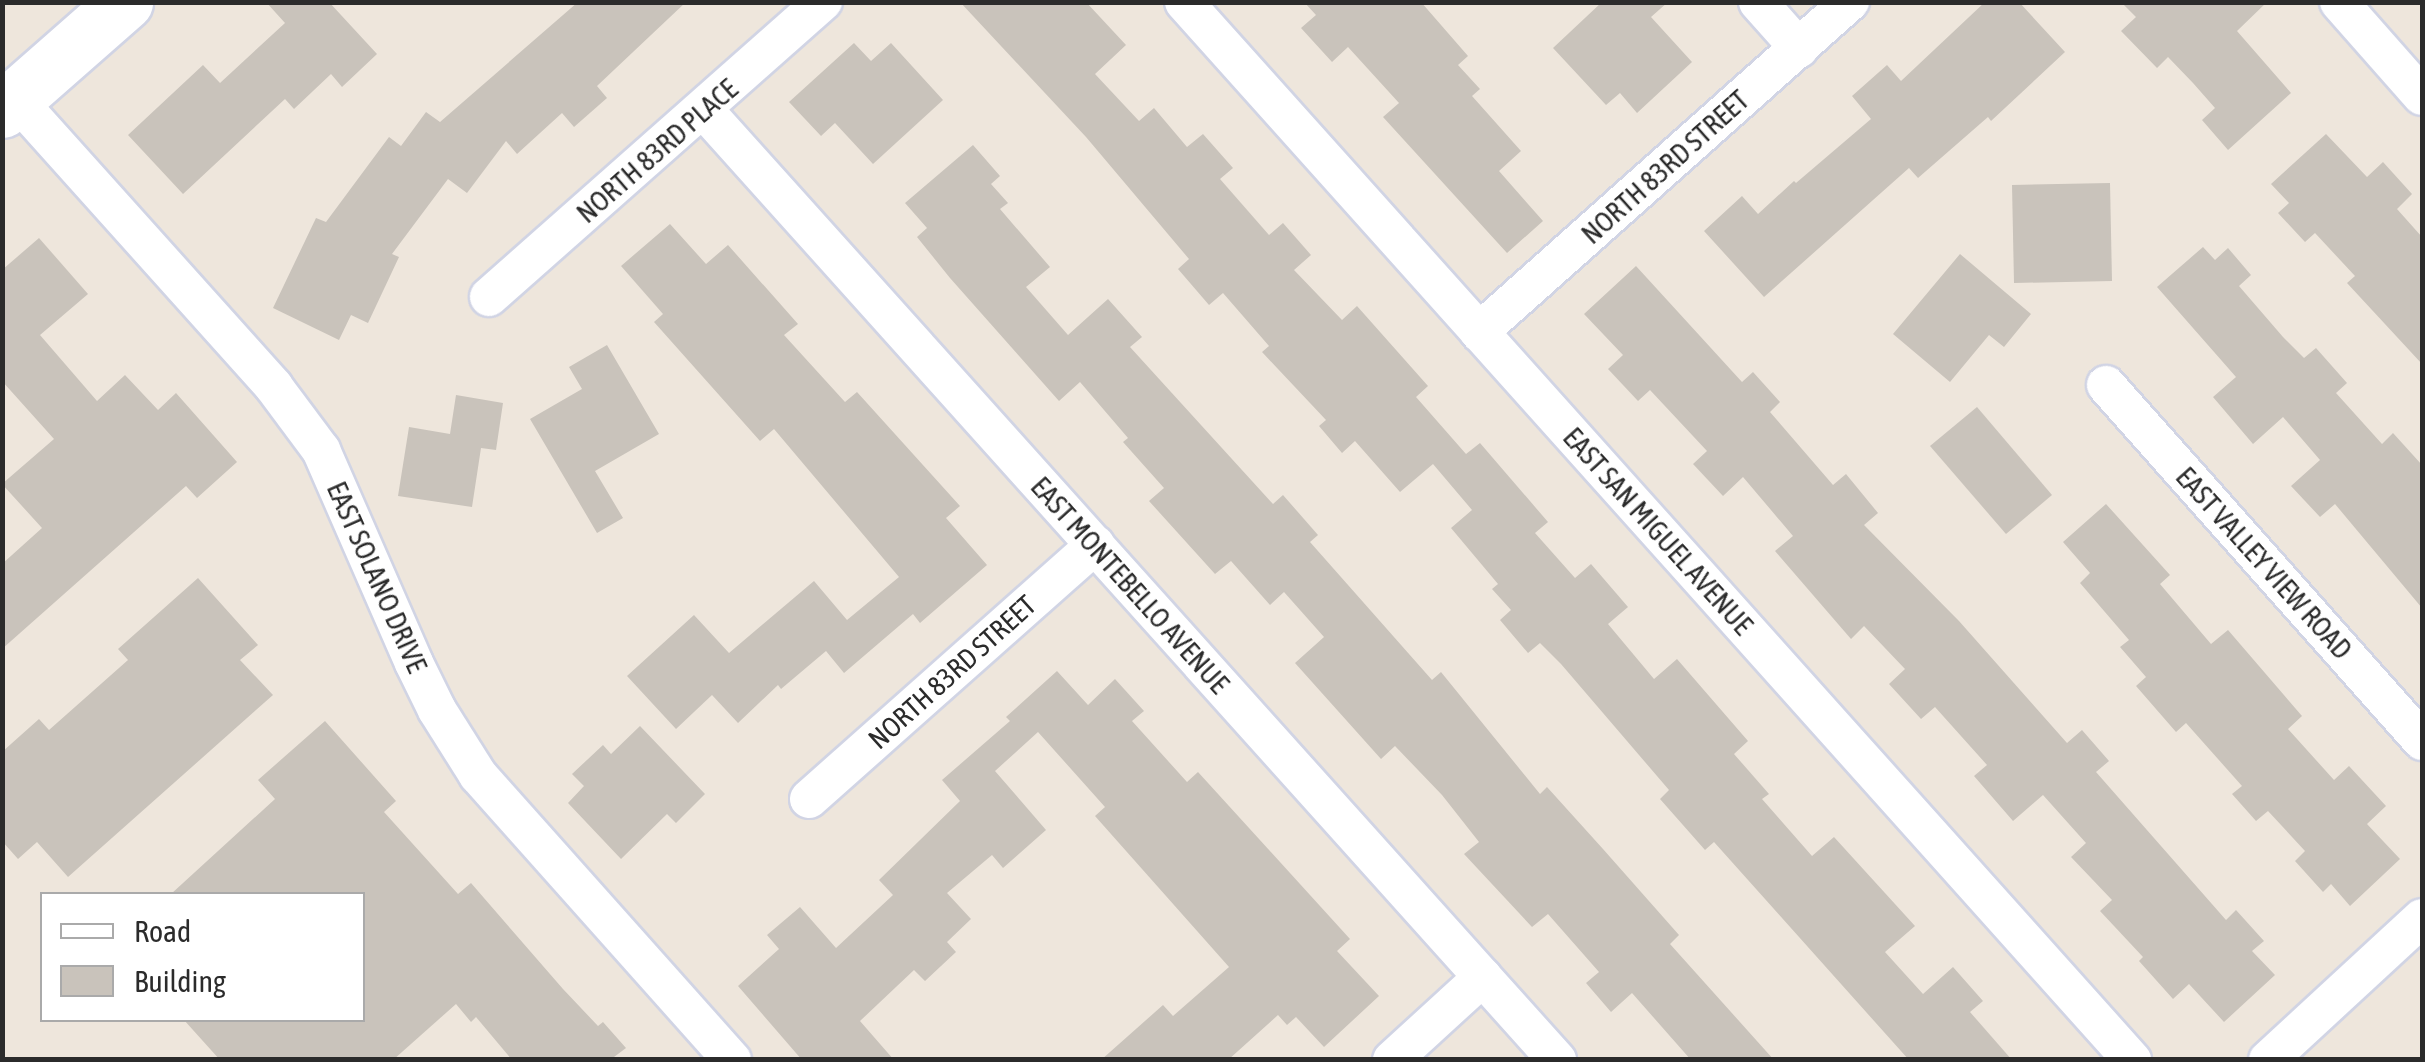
<!DOCTYPE html>
<html>
<head>
<meta charset="utf-8">
<style>
  body { margin:0 }
  #map { position:relative; width:2425px; height:1062px; overflow:hidden; background:#eee6dc; font-family:"Asap Condensed",sans-serif }
  div>[style] { position:absolute }
  .building>* { inset:0; background:#c9c3bb }
  .roads { filter:drop-shadow(2px 0 #d1d4e4) drop-shadow(-2px 0 #d1d4e4) drop-shadow(0 2px #d1d4e4) drop-shadow(0 -2px #d1d4e4) }
  .street>* { height:38px; margin:-19px; padding:0 19px; transform-origin:19px; border-radius:19px; background:#fff }
  .secondary>* { height:55px; margin:-27.5px; padding:0 27.5px; transform-origin:27.5px; border-radius:27.5px; background:#fff }
  span { translate:-50% -50%; white-space:nowrap; text-align:center; line-height:1.15; -webkit-text-stroke:10px #fff; paint-order:stroke }
  .street-label { font-size:28px; color:#2b2b2b }
  .frame { position:absolute; inset:0; border:5px solid #2b2b2b; pointer-events:none }
  .legend { position:absolute; left:40px; top:892px; width:325px; height:130px; box-sizing:border-box; background:#fff; border:2px solid #aaa; margin:0; padding:12px 18px; list-style:none; font-size:30px; color:#2b2b2b }
  .legend li { display:flex; align-items:center; gap:20px; height:50px }
  .legend b { width:50px; border:2px solid #aaa }
</style>
</head>
<body>
<div id="map">
  <div class="building">
    <div style="clip-path:polygon(266px 2px,329px 2px,377px 54px,342px 87px,331px 74px,294px 109px,285px 99px,183px 194px,128px 135px,203px 65px,220px 83px,285px 23px)"></div>
    <div style="clip-path:polygon(578px 2px,686px 2px,597px 86px,607px 98px,574px 127px,562px 113px,517px 154px,506px 141px,467px 193px,448px 179px,392px 254px,399px 257px,368px 323px,351px 315px,339px 340px,273px 308px,316px 218px,326px 222px,389px 137px,401px 146px,426px 112px,440px 122px)"></div>
    <div style="clip-path:polygon(960px 2px,1086px 2px,1126px 45px,1095px 74px,1139px 121px,1154px 108px,1187px 147px,1203px 134px,1233px 168px,1220px 179px,1269px 235px,1283px 223px,1311px 255px,1294px 270px,1342px 320px,1357px 306px,1428px 386px,1416px 397px,1466px 454px,1480px 443px,1548px 522px,1535px 533px,1575px 578px,1591px 564px,1628px 607px,1608px 624px,1654px 679px,1677px 659px,1748px 741px,1734px 754px,1769px 794px,1762px 799px,1812px 856px,1834px 837px,1915px 926px,1885px 952px,1923px 994px,1953px 967px,1983px 1001px,1970px 1012px,2012px 1060px,1909px 1060px,1714px 842px,1705px 850px,1660px 799px,1669px 790px,1561px 664px,1540px 643px,1528px 653px,1500px 620px,1511px 610px,1492px 589px,1498px 584px,1451px 528px,1472px 510px,1433px 464px,1400px 492px,1355px 441px,1342px 453px,1319px 426px,1326px 420px,1262px 352px,1269px 346px,1223px 293px,1209px 305px,1178px 269px,1189px 259px,1086px 137px)"></div>
    <div style="clip-path:polygon(1304px 2px,1421px 2px,1468px 56px,1458px 65px,1480px 89px,1472px 96px,1521px 151px,1499px 171px,1543px 221px,1507px 253px,1383px 117px,1399px 103px,1348px 47px,1332px 62px,1301px 28px,1316px 15px)"></div>
    <div style="clip-path:polygon(1602px 2px,1668px 2px,1651px 17px,1692px 62px,1637px 113px,1620px 93px,1606px 105px,1553px 48px)"></div>
    <div style="clip-path:polygon(1985px 2px,2019px 2px,2065px 52px,1991px 121px,1988px 117px,1918px 178px,1909px 168px,1764px 297px,1704px 231px,1742px 196px,1758px 214px,1794px 181px,1796px 183px,1871px 119px,1852px 96px,1887px 65px,1901px 81px)"></div>
    <div style="clip-path:polygon(2121px 2px,2267px 2px,2237px 31px,2291px 93px,2228px 150px,2202px 120px,2215px 108px,2193px 83px,2168px 57px,2157px 68px,2121px 31px,2136px 17px)"></div>
    <div style="clip-path:polygon(854px 43px,871px 61px,891px 43px,943px 100px,873px 164px,835px 123px,821px 136px,789px 102px)"></div>
    <div style="clip-path:polygon(2326px 134px,2367px 177px,2383px 162px,2412px 194px,2397px 209px,2422px 237px,2422px 364px,2347px 283px,2355px 276px,2315px 233px,2305px 242px,2278px 213px,2289px 203px,2271px 184px)"></div>
    <div style="clip-path:polygon(973px 145px,1000px 176px,991px 184px,1008px 203px,1000px 209px,1050px 267px,1026px 287px,1068px 335px,1108px 299px,1142px 337px,1130px 347px,1273px 504px,1283px 495px,1318px 535px,1310px 542px,1432px 680px,1441px 672px,1540px 794px,1547px 787px,1603px 849px,1679px 935px,1670px 944px,1774px 1060px,1691px 1060px,1632px 993px,1611px 1012px,1586px 983px,1599px 972px,1548px 914px,1532px 927px,1464px 854px,1479px 842px,1442px 795px,1395px 746px,1381px 759px,1295px 663px,1324px 637px,1284px 592px,1270px 605px,1231px 561px,1215px 574px,1149px 501px,1164px 488px,1123px 442px,1128px 438px,1080px 382px,1059px 401px,950px 278px,917px 237px,927px 228px,905px 203px)"></div>
    <div style="clip-path:polygon(2110px 183px,2112px 281px,2014px 283px,2012px 185px)"></div>
    <div style="clip-path:polygon(670px 224px,706px 264px,728px 245px,798px 324px,784px 335px,845px 402px,857px 392px,960px 506px,946px 518px,987px 565px,920px 623px,913px 614px,844px 673px,826px 651px,781px 689px,778px 685px,738px 723px,712px 695px,676px 729px,627px 676px,694px 615px,729px 653px,814px 581px,847px 620px,899px 577px,774px 429px,760px 441px,654px 322px,663px 314px,621px 266px)"></div>
    <div style="clip-path:polygon(39px 238px,88px 294px,40px 335px,97px 401px,125px 375px,158px 410px,176px 393px,237px 462px,197px 498px,186px 486px,2px 649px,2px 564px,42px 528px,2px 484px,54px 439px,2px 381px,2px 270px)"></div>
    <div style="clip-path:polygon(2203px 247px,2215px 260px,2228px 248px,2251px 275px,2239px 286px,2283px 337px,2304px 358px,2316px 348px,2347px 383px,2336px 393px,2382px 444px,2393px 433px,2422px 465px,2422px 608px,2335px 504px,2320px 517px,2291px 486px,2320px 460px,2283px 417px,2253px 444px,2213px 397px,2236px 377px,2157px 287px)"></div>
    <div style="clip-path:polygon(1960px 254px,2031px 314px,2004px 347px,1989px 335px,1950px 382px,1893px 334px)"></div>
    <div style="clip-path:polygon(1636px 266px,1742px 382px,1753px 372px,1780px 402px,1770px 412px,1833px 485px,1846px 474px,1878px 513px,1864px 525px,1959px 621px,2067px 743px,2082px 730px,2109px 761px,2096px 772px,2226px 920px,2236px 910px,2264px 941px,2252px 951px,2275px 975px,2224px 1022px,2189px 984px,2173px 999px,2139px 961px,2143px 957px,2100px 911px,2112px 900px,2071px 857px,2086px 843px,2043px 795px,2013px 821px,1974px 776px,1987px 765px,1935px 707px,1921px 719px,1889px 684px,1905px 669px,1864px 626px,1851px 639px,1775px 551px,1793px 536px,1743px 477px,1723px 496px,1693px 464px,1707px 451px,1650px 390px,1638px 401px,1608px 369px,1623px 355px,1584px 314px)"></div>
    <div style="clip-path:polygon(607px 345px,659px 434px,595px 471px,623px 518px,597px 533px,530px 419px,582px 389px,569px 367px)"></div>
    <div style="clip-path:polygon(456px 395px,503px 403px,496px 450px,481px 448px,472px 507px,398px 496px,409px 427px,450px 434px)"></div>
    <div style="clip-path:polygon(1977px 407px,2052px 495px,2006px 534px,1930px 446px)"></div>
    <div style="clip-path:polygon(2106px 504px,2170px 575px,2160px 584px,2211px 644px,2228px 630px,2302px 716px,2288px 729px,2334px 780px,2349px 766px,2386px 806px,2367px 824px,2400px 859px,2350px 906px,2331px 884px,2323px 892px,2295px 861px,2305px 851px,2268px 811px,2256px 821px,2232px 794px,2242px 786px,2186px 723px,2176px 732px,2136px 686px,2146px 677px,2120px 647px,2129px 640px,2080px 583px,2090px 573px,2063px 542px)"></div>
    <div style="clip-path:polygon(198px 578px,258px 645px,240px 660px,273px 695px,68px 877px,37px 842px,18px 859px,2px 841px,2px 752px,39px 719px,49px 730px,128px 660px,118px 649px)"></div>
    <div style="clip-path:polygon(1057px 671px,1088px 705px,1115px 679px,1144px 711px,1132px 721px,1187px 782px,1198px 772px,1350px 939px,1337px 951px,1379px 996px,1324px 1047px,1296px 1017px,1287px 1025px,1278px 1015px,1228px 1060px,1101px 1060px,1163px 1005px,1173px 1016px,1229px 967px,1095px 816px,1105px 807px,1038px 732px,995px 771px,1046px 830px,1003px 868px,992px 855px,947px 893px,971px 919px,947px 942px,956px 952px,925px 981px,914px 970px,860px 1021px,894px 1060px,802px 1060px,738px 986px,779px 949px,767px 935px,800px 907px,836px 948px,893px 895px,879px 880px,960px 801px,942px 780px,1010px 721px,1006px 717px)"></div>
    <div style="clip-path:polygon(325px 721px,396px 801px,384px 812px,458px 894px,471px 883px,563px 989px,598px 1026px,603px 1022px,626px 1048px,610px 1060px,512px 1060px,476px 1017px,471px 1022px,456px 1004px,393px 1060px,220px 1060px,184px 1020px,362px 1020px,362px 894px,171px 894px,275px 799px,258px 780px)"></div>
    <div style="clip-path:polygon(640px 726px,705px 794px,676px 823px,667px 814px,621px 859px,568px 803px,584px 786px,572px 774px,603px 745px,611px 754px)"></div>
  </div>
  <div class="roads">
    <div class="street">
      <div style="left:1184px;top:2px;width:1421px;rotate:48.14deg"></div>
      <div style="left:1758px;top:2px;width:62px;rotate:48.3deg"></div>
      <div style="left:2339px;top:2px;width:125px;rotate:48.6deg"></div>
      <div style="left:15px;top:98px;width:388px;rotate:48.1deg"></div>
      <div style="left:274px;top:387px;width:79px;rotate:53.3deg"></div>
      <div style="left:321px;top:450px;width:232px;rotate:66.4deg"></div>
      <div style="left:414px;top:663px;width:52px;rotate:63.9deg"></div>
      <div style="left:437px;top:710px;width:77px;rotate:57.8deg"></div>
      <div style="left:478px;top:775px;width:382px;rotate:48.3deg"></div>
      <div style="left:704px;top:110px;width:1277px;rotate:48.08deg"></div>
      <div style="left:489px;top:297px;width:446px;rotate:-41.5deg"></div>
      <div style="left:1479px;top:332px;width:497px;rotate:-41.7deg"></div>
      <div style="left:2106px;top:385px;width:476px;rotate:48.4deg"></div>
      <div style="left:809px;top:799px;width:383px;rotate:-41.6deg"></div>
      <div style="left:1392px;top:1060px;width:123px;rotate:-42.4deg"></div>
      <div style="left:2268px;top:1060px;width:209px;rotate:-42.7deg"></div>
    </div>
    <div class="secondary">
      <div style="left:2px;top:110px;width:164px;rotate:-41.3deg"></div>
    </div>
  </div>
  <div class="street-label">
    <span style="left:657px;top:151px;rotate:-41deg">NORTH 83RD PLACE</span>
    <span style="left:1665px;top:167px;rotate:-42deg">NORTH 83RD STREET</span>
    <span style="left:1658px;top:531px;rotate:48deg">EAST SAN MIGUEL AVENUE</span>
    <span style="left:2264px;top:563px;rotate:48deg">EAST VALLEY VIEW ROAD</span>
    <span style="left:377px;top:577px;rotate:66deg">EAST SOLANO DRIVE</span>
    <span style="left:1130px;top:585px;rotate:48deg">EAST MONTEBELLO AVENUE</span>
    <span style="left:952px;top:672px;rotate:-42deg">NORTH 83RD STREET</span>
  </div>
  <div class="frame"></div>
  <ul class="legend">
  <li><b style="height:12px;background:#fff"></b>Road</li>
  <li><b style="height:28px;background:#c9c3bb"></b>Building</li>
  </ul>
</div>
</body>
</html>
